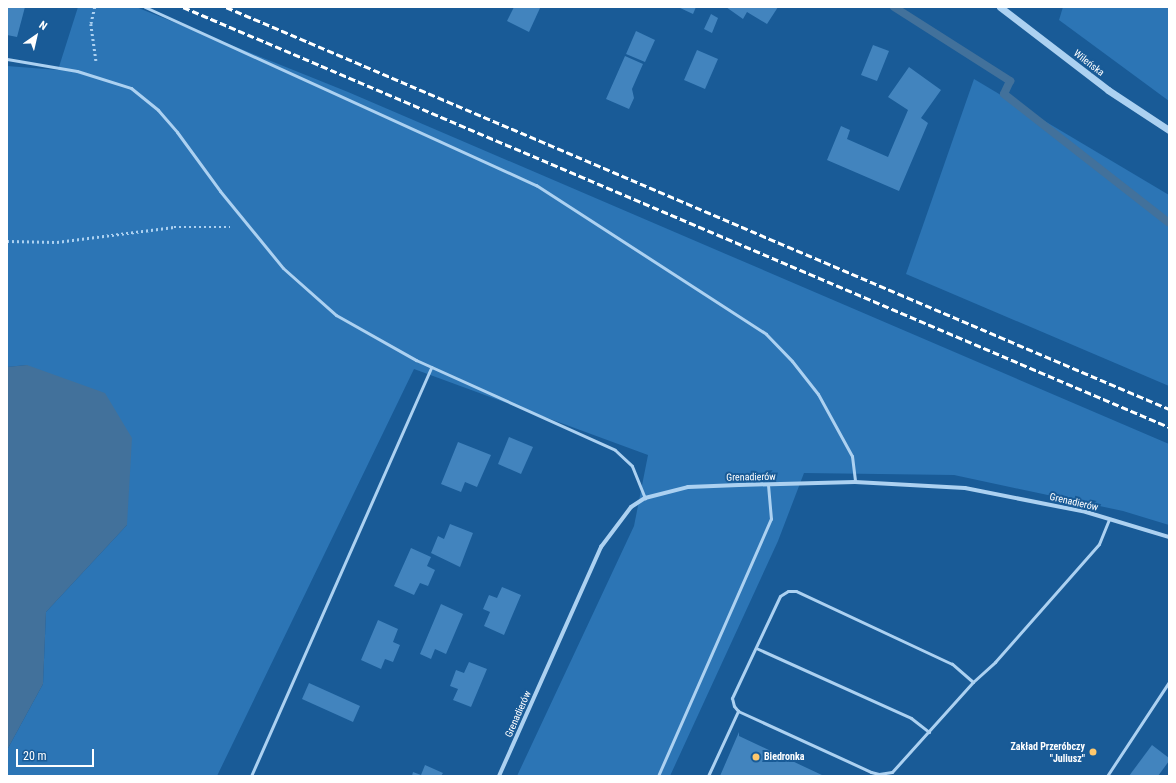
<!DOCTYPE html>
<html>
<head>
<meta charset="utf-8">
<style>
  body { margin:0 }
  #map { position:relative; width:1176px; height:783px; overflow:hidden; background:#195b97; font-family:"Roboto Condensed",sans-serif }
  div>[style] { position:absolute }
  .green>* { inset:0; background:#2c75b5 }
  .water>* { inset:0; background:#42719b }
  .stream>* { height:8px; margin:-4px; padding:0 4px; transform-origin:4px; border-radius:4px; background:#42719b }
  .building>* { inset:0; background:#4284be }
  .path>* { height:2.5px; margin-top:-1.25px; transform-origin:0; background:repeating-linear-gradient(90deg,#acd1f1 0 2px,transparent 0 5px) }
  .service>* { height:3px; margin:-1.5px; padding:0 1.5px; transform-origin:1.5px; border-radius:1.5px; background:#acd1f1 }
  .minor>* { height:4px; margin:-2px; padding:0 2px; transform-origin:2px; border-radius:2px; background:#acd1f1 }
  .tertiary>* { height:7px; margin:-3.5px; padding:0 3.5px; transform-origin:3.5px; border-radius:3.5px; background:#acd1f1 }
  .rail>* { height:3px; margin-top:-1.5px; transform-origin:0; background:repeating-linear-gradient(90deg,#fff 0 7px,transparent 0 10px) }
  .dots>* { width:11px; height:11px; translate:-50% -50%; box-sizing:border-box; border:2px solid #195b97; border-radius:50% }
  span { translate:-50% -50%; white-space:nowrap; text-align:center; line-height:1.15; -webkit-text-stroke:4px #195b97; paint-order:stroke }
  .street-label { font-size:10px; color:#fff }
  .poi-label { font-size:10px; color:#fff; font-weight:700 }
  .right { translate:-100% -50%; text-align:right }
  .left { translate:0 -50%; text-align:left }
  .frame { position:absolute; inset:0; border:8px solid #fff; pointer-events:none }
  .north { position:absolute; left:16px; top:16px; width:40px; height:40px; -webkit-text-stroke:3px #195b97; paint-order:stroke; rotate:34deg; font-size:11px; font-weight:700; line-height:16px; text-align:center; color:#fff }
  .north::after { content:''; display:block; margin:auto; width:14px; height:18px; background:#fff; clip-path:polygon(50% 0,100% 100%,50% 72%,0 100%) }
  .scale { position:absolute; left:16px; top:749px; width:78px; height:18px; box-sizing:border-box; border:2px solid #fff; border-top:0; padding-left:5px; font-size:12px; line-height:14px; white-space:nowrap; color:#fff; -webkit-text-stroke:3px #195b97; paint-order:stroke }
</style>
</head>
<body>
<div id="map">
  <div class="green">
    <div style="clip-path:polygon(78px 7px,136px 7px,348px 92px,1169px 444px,1169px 525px,1123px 511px,954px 475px,804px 473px,778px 541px,670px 776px,517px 776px,634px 526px,648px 455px,414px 369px,217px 776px,7px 776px,7px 750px,43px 684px,46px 612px,127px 525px,27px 365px,7px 367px,7px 66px,58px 70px)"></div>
    <div style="clip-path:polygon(1063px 7px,1169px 7px,1169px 101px,1059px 20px)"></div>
    <div style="clip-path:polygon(974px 79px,1169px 195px,1169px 386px,906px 274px)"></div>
  </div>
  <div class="water">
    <div style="clip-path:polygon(27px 365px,105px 393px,132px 438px,127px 525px,46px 612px,43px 684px,7px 750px,7px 367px)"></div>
  </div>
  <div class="stream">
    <div style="left:894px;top:7px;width:138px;rotate:32.5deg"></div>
    <div style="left:1010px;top:81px;width:14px;rotate:115deg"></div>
    <div style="left:1004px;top:94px;width:209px;rotate:38deg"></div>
  </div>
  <div class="building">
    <div style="clip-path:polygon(7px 7px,25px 7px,17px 37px,7px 35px)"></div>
    <div style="clip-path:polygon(514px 7px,540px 8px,529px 32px,507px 21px)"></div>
    <div style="clip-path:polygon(678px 7px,696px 7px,693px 14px)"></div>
    <div style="clip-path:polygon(726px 7px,778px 7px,767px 24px,747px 12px,743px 19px)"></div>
    <div style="clip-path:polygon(711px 14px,718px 18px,712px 33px,704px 29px)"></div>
    <div style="clip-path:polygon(636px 31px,655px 40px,645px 62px,626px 54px)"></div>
    <div style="clip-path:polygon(873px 45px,889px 51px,877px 81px,861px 75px)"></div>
    <div style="clip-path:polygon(697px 50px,718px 59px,705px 89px,684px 80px)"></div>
    <div style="clip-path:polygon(625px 56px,643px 64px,632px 89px,634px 98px,629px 109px,606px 99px)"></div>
    <div style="clip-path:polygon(909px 67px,941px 90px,921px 118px,928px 123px,899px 191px,827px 160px,841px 126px,850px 130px,847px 139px,888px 157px,908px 110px,888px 97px)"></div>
    <div style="clip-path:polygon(509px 437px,533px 447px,521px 474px,498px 464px)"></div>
    <div style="clip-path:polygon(458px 442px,491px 455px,477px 487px,465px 482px,461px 492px,441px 484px)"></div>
    <div style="clip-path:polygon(450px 524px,473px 533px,460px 567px,431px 553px,438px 536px,444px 539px)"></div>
    <div style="clip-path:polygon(411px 548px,431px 557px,427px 566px,435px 570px,428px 586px,420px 583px,414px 595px,394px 586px)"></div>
    <div style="clip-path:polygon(502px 587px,521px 595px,504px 635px,484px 626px,490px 612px,483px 609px,489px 595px,497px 598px)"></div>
    <div style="clip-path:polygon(441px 604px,463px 614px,446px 654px,435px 649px,431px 659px,420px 654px)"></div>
    <div style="clip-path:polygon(378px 620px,398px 629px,393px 642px,400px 645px,393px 662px,385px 659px,381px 669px,361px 660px)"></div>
    <div style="clip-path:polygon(469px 662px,487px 669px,471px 707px,453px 700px,458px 689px,450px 686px,456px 670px,464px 673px)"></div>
    <div style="clip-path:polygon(309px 683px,360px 706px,353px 722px,302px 699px)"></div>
    <div style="clip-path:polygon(739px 732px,739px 736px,824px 776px,720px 776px)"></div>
    <div style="clip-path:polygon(1152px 745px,1169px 758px,1169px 761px,1158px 776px,1129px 776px)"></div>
    <div style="clip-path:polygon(425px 765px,443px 773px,441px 776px,412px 776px,413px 772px,421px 775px)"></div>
  </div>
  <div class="path">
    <div style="left:95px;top:7px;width:17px;rotate:103deg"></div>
    <div style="left:91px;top:24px;width:37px;rotate:82deg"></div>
    <div style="left:7px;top:241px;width:50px;rotate:1.1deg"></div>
    <div style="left:57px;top:242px;width:118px;rotate:-7.3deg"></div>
    <div style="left:174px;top:227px;width:56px"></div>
  </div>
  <div class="service">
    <div style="left:145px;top:7px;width:430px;rotate:24.5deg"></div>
    <div style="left:536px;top:185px;width:274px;rotate:32.9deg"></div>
    <div style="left:766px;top:334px;width:37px;rotate:46deg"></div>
    <div style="left:792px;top:361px;width:42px;rotate:51.8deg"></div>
    <div style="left:818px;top:394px;width:71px;rotate:61.3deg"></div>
    <div style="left:852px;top:456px;width:26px;rotate:83deg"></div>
    <div style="left:7px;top:59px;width:71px;rotate:9.7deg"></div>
    <div style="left:77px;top:71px;width:57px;rotate:17.5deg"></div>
    <div style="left:131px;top:88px;width:35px;rotate:39deg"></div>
    <div style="left:158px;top:110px;width:29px;rotate:49deg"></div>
    <div style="left:177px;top:132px;width:73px;rotate:53.9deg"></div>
    <div style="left:220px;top:191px;width:99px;rotate:50.7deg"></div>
    <div style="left:283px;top:268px;width:71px;rotate:41.6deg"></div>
    <div style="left:336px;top:315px;width:92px;rotate:29.4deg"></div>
    <div style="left:416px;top:360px;width:218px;rotate:24.3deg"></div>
    <div style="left:615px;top:450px;width:23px;rotate:43deg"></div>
    <div style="left:632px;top:466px;width:35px;rotate:68deg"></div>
    <div style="left:756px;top:648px;width:170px;rotate:24.3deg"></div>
    <div style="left:911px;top:718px;width:23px;rotate:38deg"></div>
    <div style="left:973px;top:682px;width:28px;rotate:-139deg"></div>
    <div style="left:952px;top:664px;width:172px;rotate:-154.9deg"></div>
    <div style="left:796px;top:591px;width:8px;rotate:180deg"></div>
    <div style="left:788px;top:591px;width:9px;rotate:148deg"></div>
    <div style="left:780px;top:596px;width:113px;rotate:115.2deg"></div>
    <div style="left:732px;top:698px;width:8px;rotate:76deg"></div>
    <div style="left:734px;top:706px;width:6px;rotate:51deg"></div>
    <div style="left:738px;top:711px;width:146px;rotate:24.6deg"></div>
    <div style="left:871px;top:772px;width:8px;rotate:14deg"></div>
    <div style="left:879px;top:774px;width:13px;rotate:-9deg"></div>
    <div style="left:892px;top:772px;width:121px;rotate:-48deg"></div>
    <div style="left:973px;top:682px;width:30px;rotate:-42deg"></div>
    <div style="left:995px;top:662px;width:157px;rotate:-48.6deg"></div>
    <div style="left:1099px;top:544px;width:27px;rotate:-68deg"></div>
    <div style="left:251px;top:776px;width:447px;rotate:-66.2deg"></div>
    <div style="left:658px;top:776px;width:281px;rotate:-66.3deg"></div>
    <div style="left:771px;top:519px;width:35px;rotate:-95deg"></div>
    <div style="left:708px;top:776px;width:72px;rotate:-65.2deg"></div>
    <div style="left:1107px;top:776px;width:113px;rotate:-56.6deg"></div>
  </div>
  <div class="minor">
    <div style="left:499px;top:776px;width:251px;rotate:-66deg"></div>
    <div style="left:601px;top:547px;width:50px;rotate:-53.1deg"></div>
    <div style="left:631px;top:507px;width:17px;rotate:-33deg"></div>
    <div style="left:645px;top:498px;width:44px;rotate:-14.3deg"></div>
    <div style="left:688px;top:487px;width:51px;rotate:-2.2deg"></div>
    <div style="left:739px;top:485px;width:116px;rotate:-1.5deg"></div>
    <div style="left:855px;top:482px;width:110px;rotate:3.1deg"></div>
    <div style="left:965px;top:488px;width:123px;rotate:11.2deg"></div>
    <div style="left:1086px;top:512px;width:87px;rotate:16.8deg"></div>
  </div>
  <div class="tertiary">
    <div style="left:1000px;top:7px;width:136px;rotate:37.5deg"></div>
    <div style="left:1108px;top:90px;width:73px;rotate:33.3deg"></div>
  </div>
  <div class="rail">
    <div style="left:183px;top:7px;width:1072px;rotate:23.07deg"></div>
    <div style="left:226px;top:7px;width:1025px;rotate:23.09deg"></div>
  </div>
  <div class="dots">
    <div style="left:1093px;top:752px;background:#ffc86c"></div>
    <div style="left:756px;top:757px;background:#ffc86c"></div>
  </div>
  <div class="street-label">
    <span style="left:1089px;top:63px;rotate:38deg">Wileńska</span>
    <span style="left:751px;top:477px;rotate:-1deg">Grenadierów</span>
    <span style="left:1074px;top:502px;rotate:13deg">Grenadierów</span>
    <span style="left:518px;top:714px;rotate:-66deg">Grenadierów</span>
  </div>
  <div class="poi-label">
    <span class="right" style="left:1085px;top:752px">Zakład Przeróbczy<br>"Juliusz"</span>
    <span class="left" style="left:764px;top:757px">Biedronka</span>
  </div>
  <div class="frame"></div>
  <div class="north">N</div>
  <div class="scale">20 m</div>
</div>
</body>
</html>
